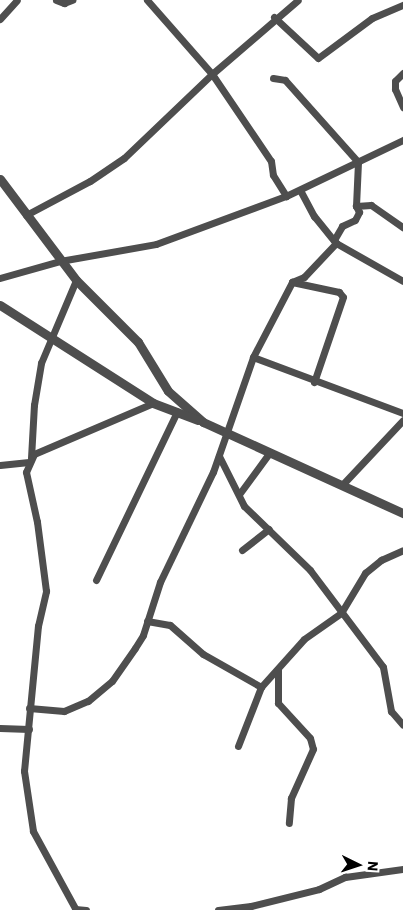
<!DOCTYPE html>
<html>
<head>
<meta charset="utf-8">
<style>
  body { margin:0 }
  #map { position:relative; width:403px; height:910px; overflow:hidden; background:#fff; font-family:"IBM Plex Sans",sans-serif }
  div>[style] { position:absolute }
  .minor>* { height:7px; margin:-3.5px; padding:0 3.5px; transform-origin:3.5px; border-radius:3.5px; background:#4e4e4e }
  .tertiary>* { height:9px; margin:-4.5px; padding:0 4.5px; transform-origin:4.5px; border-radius:4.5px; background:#4e4e4e }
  span { translate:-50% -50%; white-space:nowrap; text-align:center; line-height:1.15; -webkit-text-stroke:4px #fff; paint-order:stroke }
  .north { position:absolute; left:333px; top:840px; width:50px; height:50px; -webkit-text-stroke:4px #fff; paint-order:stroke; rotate:94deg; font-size:14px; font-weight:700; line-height:20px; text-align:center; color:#000 }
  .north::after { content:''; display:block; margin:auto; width:18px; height:22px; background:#000; clip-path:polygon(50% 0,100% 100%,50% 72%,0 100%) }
</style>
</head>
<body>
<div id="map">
  <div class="minor">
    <div style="left:56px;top:0;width:9px;rotate:21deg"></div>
    <div style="left:64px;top:3px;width:9px;rotate:-21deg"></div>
    <div style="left:147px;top:0;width:98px;rotate:48.7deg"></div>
    <div style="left:212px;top:74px;width:105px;rotate:55.9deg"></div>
    <div style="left:271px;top:161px;width:14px;rotate:82deg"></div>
    <div style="left:273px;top:175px;width:25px;rotate:58deg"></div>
    <div style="left:274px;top:17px;width:60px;rotate:43deg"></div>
    <div style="left:318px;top:58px;width:67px;rotate:-36.5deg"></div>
    <div style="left:372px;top:18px;width:34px;rotate:-23deg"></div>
    <div style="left:0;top:19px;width:25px;rotate:-48deg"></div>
    <div style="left:403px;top:73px;width:11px;rotate:135deg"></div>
    <div style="left:395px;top:81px;width:8px;rotate:90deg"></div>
    <div style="left:395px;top:89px;width:20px;rotate:66deg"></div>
    <div style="left:273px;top:78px;width:12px;rotate:9deg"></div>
    <div style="left:285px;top:80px;width:110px;rotate:48.3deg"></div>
    <div style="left:358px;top:162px;width:44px;rotate:92.6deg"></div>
    <div style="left:300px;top:190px;width:30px;rotate:62deg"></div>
    <div style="left:314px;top:216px;width:35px;rotate:51deg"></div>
    <div style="left:336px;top:243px;width:77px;rotate:29.6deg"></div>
    <div style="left:26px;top:215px;width:72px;rotate:-28deg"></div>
    <div style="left:90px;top:181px;width:41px;rotate:-34.1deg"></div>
    <div style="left:124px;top:158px;width:122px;rotate:-43.7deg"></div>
    <div style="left:212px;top:74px;width:113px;rotate:-40.7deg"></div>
    <div style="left:334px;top:240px;width:16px;rotate:-60deg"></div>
    <div style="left:342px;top:226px;width:14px;rotate:-25deg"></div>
    <div style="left:355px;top:220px;width:9px;rotate:-63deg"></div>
    <div style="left:359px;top:212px;width:7px;rotate:-117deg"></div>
    <div style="left:356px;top:206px;width:15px;rotate:-4deg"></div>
    <div style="left:371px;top:205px;width:39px;rotate:35deg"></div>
    <div style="left:0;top:278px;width:62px;rotate:-15.8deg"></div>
    <div style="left:60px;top:261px;width:97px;rotate:-10deg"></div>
    <div style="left:156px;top:244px;width:139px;rotate:-20.3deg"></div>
    <div style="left:286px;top:196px;width:130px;rotate:-25.6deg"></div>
    <div style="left:292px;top:282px;width:48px;rotate:12deg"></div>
    <div style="left:339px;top:292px;width:6px;rotate:51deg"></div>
    <div style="left:343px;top:297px;width:90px;rotate:108.8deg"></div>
    <div style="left:253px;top:357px;width:160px;rotate:20.5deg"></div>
    <div style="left:219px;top:456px;width:56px;rotate:63.4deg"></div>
    <div style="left:244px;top:506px;width:92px;rotate:44.1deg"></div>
    <div style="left:310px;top:570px;width:121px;rotate:53deg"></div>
    <div style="left:383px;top:667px;width:45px;rotate:79.7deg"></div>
    <div style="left:391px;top:711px;width:18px;rotate:49deg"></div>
    <div style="left:31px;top:458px;width:53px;rotate:-86.8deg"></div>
    <div style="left:34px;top:405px;width:43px;rotate:-80.5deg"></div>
    <div style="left:41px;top:363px;width:90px;rotate:-67.1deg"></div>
    <div style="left:0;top:465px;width:29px;rotate:-6deg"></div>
    <div style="left:342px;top:485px;width:89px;rotate:-46.8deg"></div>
    <div style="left:240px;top:493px;width:51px;rotate:-53.8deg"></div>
    <div style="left:242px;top:550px;width:34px;rotate:-38deg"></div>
    <div style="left:96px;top:580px;width:187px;rotate:-64.3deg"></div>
    <div style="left:147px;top:621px;width:23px;rotate:10deg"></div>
    <div style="left:170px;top:625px;width:44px;rotate:41.3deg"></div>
    <div style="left:203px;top:654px;width:67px;rotate:29.6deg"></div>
    <div style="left:278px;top:669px;width:34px;rotate:90deg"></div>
    <div style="left:278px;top:703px;width:47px;rotate:47.6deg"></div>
    <div style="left:310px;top:738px;width:11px;rotate:75deg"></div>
    <div style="left:313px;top:749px;width:54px;rotate:114.2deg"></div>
    <div style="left:291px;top:798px;width:25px;rotate:95deg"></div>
    <div style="left:29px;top:708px;width:35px;rotate:5deg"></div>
    <div style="left:64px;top:711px;width:26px;rotate:-23deg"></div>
    <div style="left:88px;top:701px;width:31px;rotate:-40deg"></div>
    <div style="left:112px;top:681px;width:40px;rotate:-55.1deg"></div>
    <div style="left:135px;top:648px;width:15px;rotate:-58deg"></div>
    <div style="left:143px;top:635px;width:56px;rotate:-72.2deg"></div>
    <div style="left:160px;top:582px;width:122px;rotate:-64.3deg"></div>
    <div style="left:213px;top:472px;width:122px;rotate:-70.8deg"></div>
    <div style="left:253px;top:357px;width:85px;rotate:-62.5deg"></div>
    <div style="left:292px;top:282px;width:13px;rotate:-23deg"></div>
    <div style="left:304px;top:277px;width:47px;rotate:-46.7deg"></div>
    <div style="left:0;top:728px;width:29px;rotate:2deg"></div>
    <div style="left:238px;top:746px;width:63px;rotate:-68.7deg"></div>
    <div style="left:261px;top:687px;width:64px;rotate:-48.1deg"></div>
    <div style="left:304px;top:639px;width:45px;rotate:-35.1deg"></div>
    <div style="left:341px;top:613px;width:47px;rotate:-59deg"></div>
    <div style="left:365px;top:573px;width:21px;rotate:-39deg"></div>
    <div style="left:381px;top:560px;width:24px;rotate:-24deg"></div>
    <div style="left:75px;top:909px;width:11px;rotate:5deg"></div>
    <div style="left:76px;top:910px;width:90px;rotate:-118.6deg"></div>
    <div style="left:33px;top:831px;width:61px;rotate:-98.5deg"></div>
    <div style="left:24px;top:771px;width:146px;rotate:-84.5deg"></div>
    <div style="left:38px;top:626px;width:36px;rotate:-77deg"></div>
    <div style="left:46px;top:591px;width:70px;rotate:-97.4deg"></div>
    <div style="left:37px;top:522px;width:51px;rotate:-102.4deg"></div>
    <div style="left:26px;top:472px;width:20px;rotate:-66deg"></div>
    <div style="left:34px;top:454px;width:129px;rotate:-23.2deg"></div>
    <div style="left:218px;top:910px;width:33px;rotate:-7deg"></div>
    <div style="left:251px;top:906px;width:70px;rotate:-14deg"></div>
    <div style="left:319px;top:889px;width:29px;rotate:-25deg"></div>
    <div style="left:345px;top:877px;width:59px;rotate:-7.9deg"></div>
  </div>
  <div class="tertiary">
    <div style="left:0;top:179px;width:126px;rotate:53deg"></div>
    <div style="left:76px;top:280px;width:88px;rotate:45deg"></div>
    <div style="left:138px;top:342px;width:57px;rotate:58.5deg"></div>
    <div style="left:168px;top:391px;width:47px;rotate:41.5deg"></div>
    <div style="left:203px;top:422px;width:220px;rotate:24.5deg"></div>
    <div style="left:0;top:305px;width:182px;rotate:32.6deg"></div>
    <div style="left:153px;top:403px;width:48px;rotate:20.7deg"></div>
  </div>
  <div class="north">N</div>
</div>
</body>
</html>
